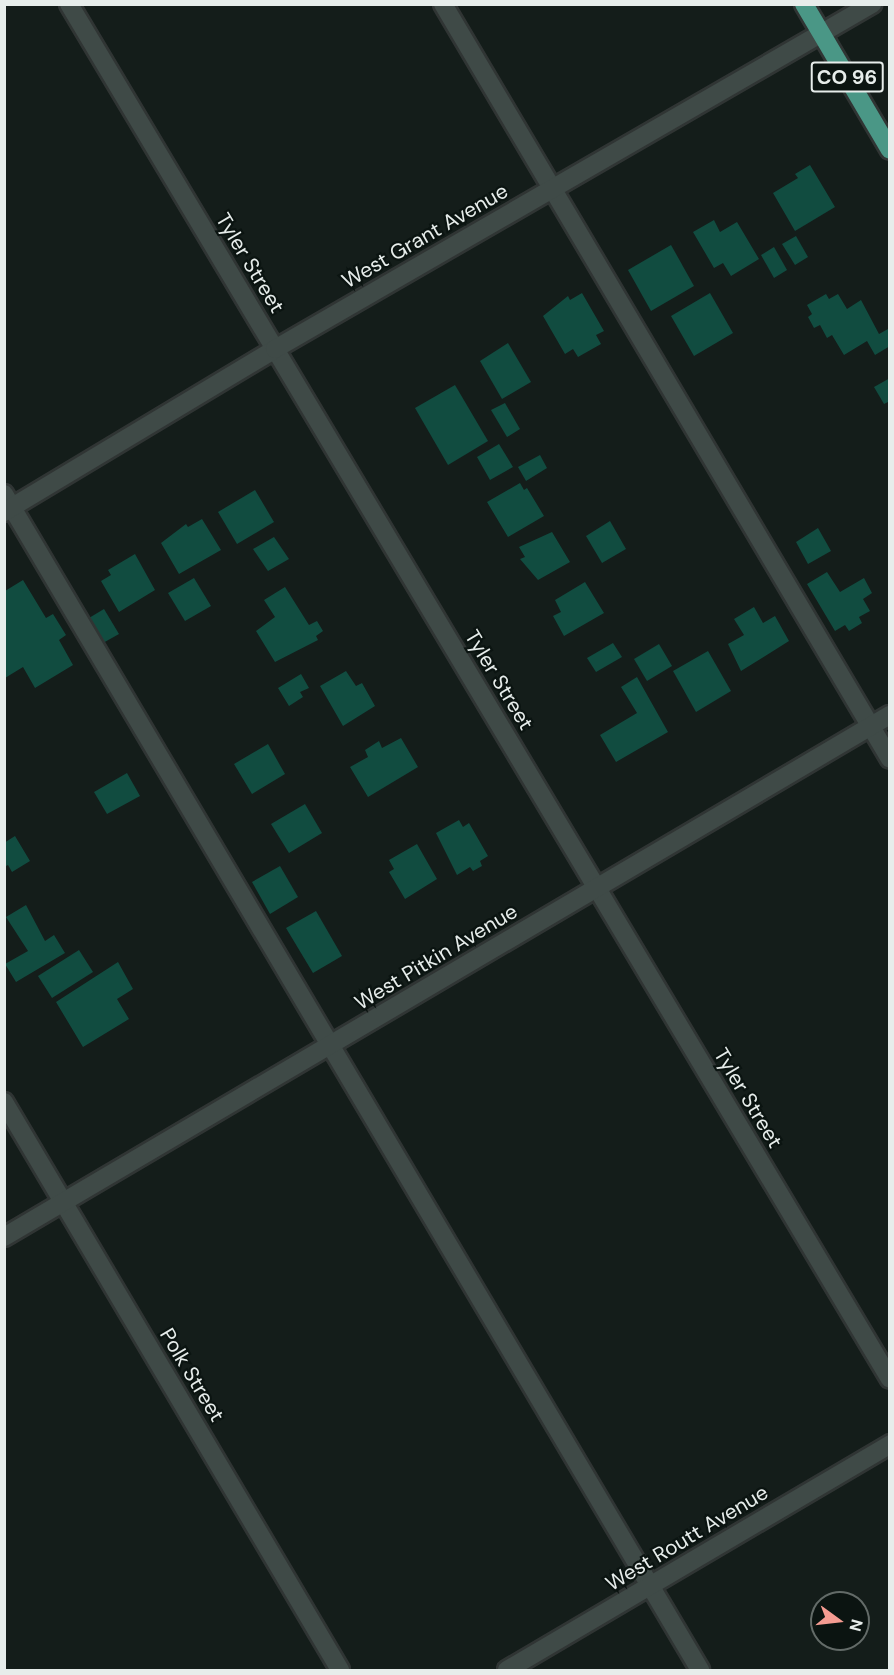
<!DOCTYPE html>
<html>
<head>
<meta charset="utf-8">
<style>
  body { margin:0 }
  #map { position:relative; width:894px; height:1675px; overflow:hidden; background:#141d1a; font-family:"DM Sans",sans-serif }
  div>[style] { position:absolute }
  .building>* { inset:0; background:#114c40 }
  .roads { filter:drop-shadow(2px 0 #303534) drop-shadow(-2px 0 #303534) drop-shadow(0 2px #303534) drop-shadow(0 -2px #303534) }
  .minor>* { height:18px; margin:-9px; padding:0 9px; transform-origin:9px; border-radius:9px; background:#3f4a47 }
  .major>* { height:18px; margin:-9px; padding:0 9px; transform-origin:9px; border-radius:9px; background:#4a9786 }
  span { translate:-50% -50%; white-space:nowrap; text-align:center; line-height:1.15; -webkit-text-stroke:4.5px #0b1411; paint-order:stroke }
  .shield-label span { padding:2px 4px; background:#0b1411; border:2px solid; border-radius:4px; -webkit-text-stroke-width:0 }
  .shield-label { font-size:20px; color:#e7edeb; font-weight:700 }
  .street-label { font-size:21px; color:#e7edeb }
  .frame { position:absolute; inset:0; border:6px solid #e7edeb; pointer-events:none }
  .north { position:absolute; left:810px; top:1591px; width:60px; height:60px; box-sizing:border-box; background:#0b1411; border:2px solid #636b68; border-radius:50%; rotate:105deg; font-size:16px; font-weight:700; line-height:24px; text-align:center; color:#e7edeb }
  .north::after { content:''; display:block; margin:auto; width:21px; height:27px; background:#f59c92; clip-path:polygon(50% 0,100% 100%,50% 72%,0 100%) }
</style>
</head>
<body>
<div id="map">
  <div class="building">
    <div style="clip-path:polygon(810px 165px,835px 207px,795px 231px,773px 193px,798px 178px,795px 174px)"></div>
    <div style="clip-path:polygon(714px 220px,720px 232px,737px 222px,759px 259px,731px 276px,723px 263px,714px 268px,693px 232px)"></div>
    <div style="clip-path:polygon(796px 236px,808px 257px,795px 265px,782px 244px)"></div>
    <div style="clip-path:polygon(671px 245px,694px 286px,651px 311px,628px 270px)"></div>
    <div style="clip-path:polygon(774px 247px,787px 270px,774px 278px,761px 255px)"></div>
    <div style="clip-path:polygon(582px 293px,604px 331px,596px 335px,601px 344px,578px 357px,573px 349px,565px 354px,543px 316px,568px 296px,570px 300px)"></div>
    <div style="clip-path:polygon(710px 293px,733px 333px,694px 356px,671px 316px)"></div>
    <div style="clip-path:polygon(826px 294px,829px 299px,838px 294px,847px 309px,861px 300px,879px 334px,888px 329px,890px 346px,875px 355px,867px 341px,844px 355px,832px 335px,827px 338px,820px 325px,814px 328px,808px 317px,812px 314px,807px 305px)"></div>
    <div style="clip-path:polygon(508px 343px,531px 382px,502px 399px,480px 361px)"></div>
    <div style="clip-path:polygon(890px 378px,890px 401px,884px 404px,874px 387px)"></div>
    <div style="clip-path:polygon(455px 385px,488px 441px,448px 465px,415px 408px)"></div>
    <div style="clip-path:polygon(505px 403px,520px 429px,507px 437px,491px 410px)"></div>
    <div style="clip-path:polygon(499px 444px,513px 467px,490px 480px,477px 457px)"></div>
    <div style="clip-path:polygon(540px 455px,547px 468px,526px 481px,518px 467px)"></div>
    <div style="clip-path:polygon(520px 483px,524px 490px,527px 488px,544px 516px,508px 537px,487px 502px)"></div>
    <div style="clip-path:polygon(255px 490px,274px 522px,237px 544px,218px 512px)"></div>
    <div style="clip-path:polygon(202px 519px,221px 550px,179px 574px,161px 543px,186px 524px,188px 527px)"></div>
    <div style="clip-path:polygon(610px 521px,626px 549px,602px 563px,586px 536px)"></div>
    <div style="clip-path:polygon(818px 528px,831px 551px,808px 564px,796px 542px)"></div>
    <div style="clip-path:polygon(552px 532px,570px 562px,538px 580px,520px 559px,525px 557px,519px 547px)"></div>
    <div style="clip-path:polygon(274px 537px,289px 559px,268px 571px,253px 549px)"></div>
    <div style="clip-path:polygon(135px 554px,155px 590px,119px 612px,101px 581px,111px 575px,108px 570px)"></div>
    <div style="clip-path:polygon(827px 572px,840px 592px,864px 578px,872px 593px,863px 599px,870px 611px,859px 617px,862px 623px,849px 631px,845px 625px,835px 631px,807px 584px)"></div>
    <div style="clip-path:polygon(194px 578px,211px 606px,185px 621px,168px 593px)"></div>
    <div style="clip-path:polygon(23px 580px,46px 618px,53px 614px,66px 635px,59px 640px,73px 665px,35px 688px,23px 667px,5px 678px,5px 591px)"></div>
    <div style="clip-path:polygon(585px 582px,604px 613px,564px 636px,553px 616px,561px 612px,555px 600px)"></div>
    <div style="clip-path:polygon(285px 587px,309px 625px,317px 621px,323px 631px,316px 636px,318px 640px,275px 662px,256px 631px,275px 617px,264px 600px)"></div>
    <div style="clip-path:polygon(754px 607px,763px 623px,775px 616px,789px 641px,741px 671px,728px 644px,744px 635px,734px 619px)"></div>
    <div style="clip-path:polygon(104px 609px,119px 634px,103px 643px,89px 618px)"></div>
    <div style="clip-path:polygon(613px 643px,622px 657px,596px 672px,587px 658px)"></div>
    <div style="clip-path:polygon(659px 644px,672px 666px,647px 681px,634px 659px)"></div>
    <div style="clip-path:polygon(708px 651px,731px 691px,696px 712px,673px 671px)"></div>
    <div style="clip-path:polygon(346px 671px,356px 686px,362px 683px,375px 706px,343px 726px,320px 686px)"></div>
    <div style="clip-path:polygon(301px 674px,309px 688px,300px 692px,303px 697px,289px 706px,278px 688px)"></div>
    <div style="clip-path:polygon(637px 677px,668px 732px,616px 762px,600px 735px,637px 713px,621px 687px)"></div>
    <div style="clip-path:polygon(401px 738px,418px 767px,368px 797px,350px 767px,368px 757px,365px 750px,379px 741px,382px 748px)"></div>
    <div style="clip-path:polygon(268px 744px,285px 774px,252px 794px,234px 764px)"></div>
    <div style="clip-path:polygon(127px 773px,140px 796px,107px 814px,94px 792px)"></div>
    <div style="clip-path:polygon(305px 804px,322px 833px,289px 853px,271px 824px)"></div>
    <div style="clip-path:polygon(459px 820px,463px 827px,469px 823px,488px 856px,480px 861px,482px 866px,473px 871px,470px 867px,457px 875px,436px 833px)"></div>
    <div style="clip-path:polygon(15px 836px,30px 861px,12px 872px,8px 865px,4px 867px,4px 843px)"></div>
    <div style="clip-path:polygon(417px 844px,437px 879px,405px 899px,389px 872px,394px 869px,389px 860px)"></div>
    <div style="clip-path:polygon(280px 866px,298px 897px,270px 914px,252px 882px)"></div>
    <div style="clip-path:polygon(26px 905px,45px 941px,54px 935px,65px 953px,16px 982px,5px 964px,28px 951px,6px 917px)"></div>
    <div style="clip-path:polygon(316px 911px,342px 956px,313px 973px,286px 928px)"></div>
    <div style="clip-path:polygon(79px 950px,93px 972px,52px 998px,38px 976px)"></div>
    <div style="clip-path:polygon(118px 962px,133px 989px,117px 999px,129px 1019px,83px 1047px,56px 1002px)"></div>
  </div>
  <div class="roads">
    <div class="minor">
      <div style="left:69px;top:4px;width:1601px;rotate:59.16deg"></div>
      <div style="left:443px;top:4px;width:877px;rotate:59.37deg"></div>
      <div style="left:4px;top:494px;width:1367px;rotate:59.38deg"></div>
      <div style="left:4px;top:512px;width:316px;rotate:-31deg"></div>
      <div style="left:275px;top:349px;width:690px;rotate:-30.02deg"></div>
      <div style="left:4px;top:1102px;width:660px;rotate:59.39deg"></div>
      <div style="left:4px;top:1237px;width:1028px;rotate:-30.51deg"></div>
      <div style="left:507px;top:1670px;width:445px;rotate:-30.5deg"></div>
    </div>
    <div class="major">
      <div style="left:804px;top:4px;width:169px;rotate:59.5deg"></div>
    </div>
  </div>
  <div class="shield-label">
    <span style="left:847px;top:77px">CO 96</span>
  </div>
  <div class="street-label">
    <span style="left:425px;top:236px;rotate:-30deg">West Grant Avenue</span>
    <span style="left:250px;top:263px;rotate:59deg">Tyler Street</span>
    <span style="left:499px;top:680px;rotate:59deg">Tyler Street</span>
    <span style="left:436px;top:957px;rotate:-31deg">West Pitkin Avenue</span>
    <span style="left:748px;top:1098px;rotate:59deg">Tyler Street</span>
    <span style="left:192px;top:1375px;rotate:59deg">Polk Street</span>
    <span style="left:687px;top:1538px;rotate:-31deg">West Routt Avenue</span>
  </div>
  <div class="frame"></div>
  <div class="north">N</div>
</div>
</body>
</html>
